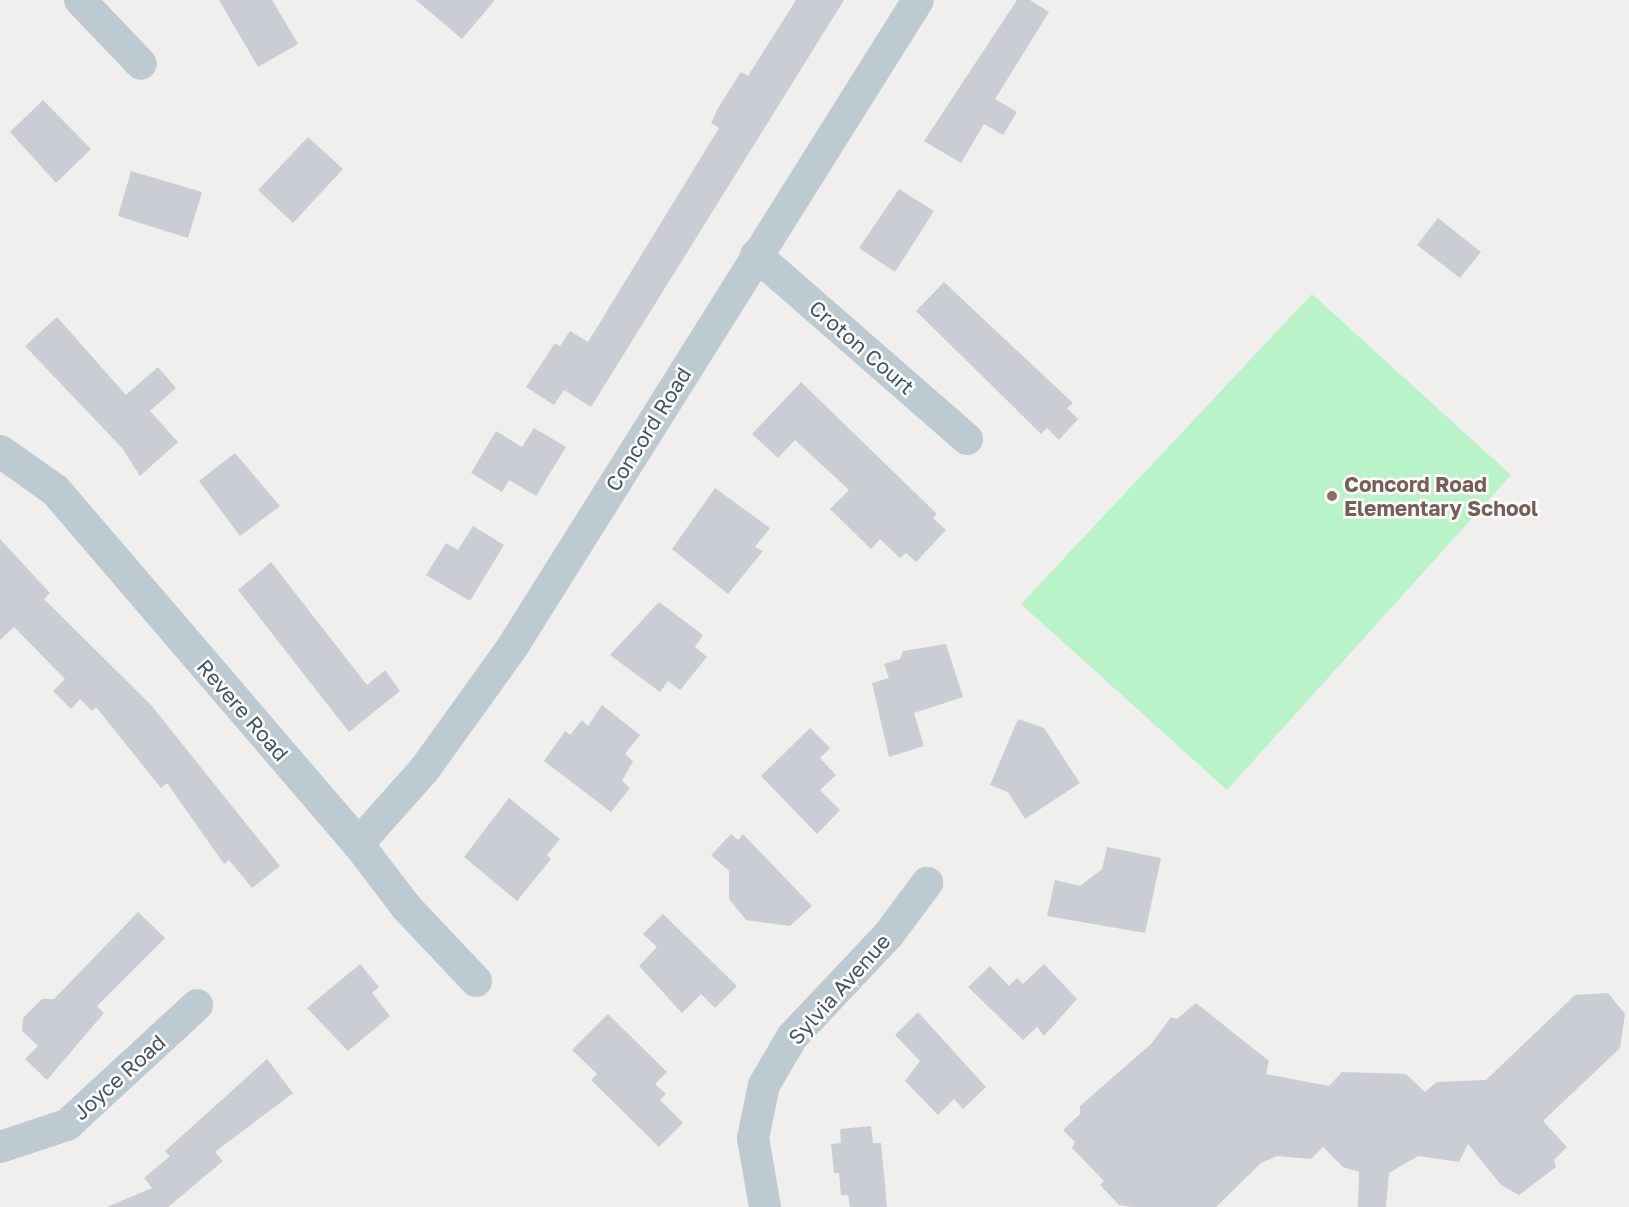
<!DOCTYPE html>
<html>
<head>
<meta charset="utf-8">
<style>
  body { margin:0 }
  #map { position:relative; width:1629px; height:1207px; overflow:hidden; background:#f1eeee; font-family:"Golos Text",sans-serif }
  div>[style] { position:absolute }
  .green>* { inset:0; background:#b8f3ca }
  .building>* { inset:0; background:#caced4 }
  .minor>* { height:32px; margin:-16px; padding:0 16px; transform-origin:16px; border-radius:16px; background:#bdcad2 }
  .tertiary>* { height:33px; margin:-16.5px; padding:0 16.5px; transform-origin:16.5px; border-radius:16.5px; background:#bdcad2 }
  .dots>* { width:16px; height:16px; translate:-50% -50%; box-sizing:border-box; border:3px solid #fff; border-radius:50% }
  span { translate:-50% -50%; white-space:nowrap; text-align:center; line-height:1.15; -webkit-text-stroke:5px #fff; paint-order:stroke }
  .street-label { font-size:21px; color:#44545e }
  .education-label { font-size:21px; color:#785e54; font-weight:700 }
  .left { translate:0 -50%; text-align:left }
</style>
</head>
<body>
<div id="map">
  <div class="green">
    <div style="clip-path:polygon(1312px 294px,1511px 475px,1227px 790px,1021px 604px)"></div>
  </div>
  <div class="building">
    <div style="clip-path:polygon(219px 0,272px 0,298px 44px,258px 67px)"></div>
    <div style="clip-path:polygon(416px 0,495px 0,462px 39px)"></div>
    <div style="clip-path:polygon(796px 0,844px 0,591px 407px,564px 390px,554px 405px,526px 387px,555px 343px,560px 346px,570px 331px,588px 342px,719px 128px,711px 123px,718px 108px,741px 72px,748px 76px)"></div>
    <div style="clip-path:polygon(1017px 0,1030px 0,1049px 12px,995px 99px,1017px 112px,1003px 135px,984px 124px,961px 163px,924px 141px)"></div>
    <div style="clip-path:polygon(43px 100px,91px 149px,56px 183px,10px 132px)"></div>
    <div style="clip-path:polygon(308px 137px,343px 169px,293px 223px,258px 190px)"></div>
    <div style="clip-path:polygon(131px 171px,202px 192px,188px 238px,118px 216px)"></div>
    <div style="clip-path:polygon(899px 189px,934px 211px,895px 272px,859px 248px)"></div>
    <div style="clip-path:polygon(1438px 218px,1481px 252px,1460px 278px,1417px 245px)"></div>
    <div style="clip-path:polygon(944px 282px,1073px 403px,1067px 408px,1078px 419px,1059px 440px,1047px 428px,1041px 434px,916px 311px)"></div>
    <div style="clip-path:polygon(57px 317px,126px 395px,158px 367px,176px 388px,150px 411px,178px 442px,140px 476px,122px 448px,25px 346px)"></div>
    <div style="clip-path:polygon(801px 382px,937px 514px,933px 518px,946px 530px,916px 562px,906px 553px,900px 558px,880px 539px,871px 549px,830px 509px,849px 490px,795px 440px,778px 458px,752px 434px)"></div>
    <div style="clip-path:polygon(534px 428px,566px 447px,536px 496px,509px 480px,502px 492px,471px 473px,496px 431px,522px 447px)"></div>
    <div style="clip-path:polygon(235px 453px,280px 506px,240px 536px,199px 481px)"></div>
    <div style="clip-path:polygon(715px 488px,770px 528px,755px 547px,763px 551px,728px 594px,672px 549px)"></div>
    <div style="clip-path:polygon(473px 526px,504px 545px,470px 601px,426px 575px,446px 543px,458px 550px)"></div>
    <div style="clip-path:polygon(0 539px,50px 593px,44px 599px,151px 705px,280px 866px,252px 888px,229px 860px,224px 864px,167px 783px,161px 788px,96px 707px,92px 711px,80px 699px,71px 709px,53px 691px,65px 679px,14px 627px,0 640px)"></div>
    <div style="clip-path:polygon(271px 562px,367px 685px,385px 670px,400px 691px,349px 732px,238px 590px)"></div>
    <div style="clip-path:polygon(659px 602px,703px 635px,695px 647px,707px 657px,680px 690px,668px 681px,660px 692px,610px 655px)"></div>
    <div style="clip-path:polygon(946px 644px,963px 697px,914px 713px,924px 746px,889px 757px,872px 683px,889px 678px,884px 664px,900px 659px,903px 651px)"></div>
    <div style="clip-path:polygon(602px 705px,640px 735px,625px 754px,633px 761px,622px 781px,630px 788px,611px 812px,544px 761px,565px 731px,570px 735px,582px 720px,588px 726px)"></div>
    <div style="clip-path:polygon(1018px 719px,1044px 728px,1080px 783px,1025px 819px,1008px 792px,990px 785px)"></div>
    <div style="clip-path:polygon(810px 728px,830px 748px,820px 758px,836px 775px,820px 790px,840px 810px,817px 834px,761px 776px)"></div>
    <div style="clip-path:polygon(509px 798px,560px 839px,547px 855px,551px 859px,517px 901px,464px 857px)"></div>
    <div style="clip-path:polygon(731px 834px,738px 840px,743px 834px,812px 906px,790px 926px,746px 920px,729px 899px,729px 871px,711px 855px)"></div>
    <div style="clip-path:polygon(1107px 847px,1161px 858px,1145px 933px,1047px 916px,1055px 880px,1080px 886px,1102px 869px)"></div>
    <div style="clip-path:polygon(138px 912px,165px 938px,97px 1006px,104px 1013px,47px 1080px,25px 1059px,38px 1046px,22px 1031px,23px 1018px,42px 999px,54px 999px)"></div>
    <div style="clip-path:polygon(663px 914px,737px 986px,715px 1008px,701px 994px,682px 1013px,639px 966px,657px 947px,643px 934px)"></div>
    <div style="clip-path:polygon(360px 964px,379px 987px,372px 993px,390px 1016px,348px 1051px,307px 1008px)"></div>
    <div style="clip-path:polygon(1044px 964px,1077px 999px,1044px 1036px,1037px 1027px,1023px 1040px,968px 987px,990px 966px,1009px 986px,1017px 978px,1023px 984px)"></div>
    <div style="clip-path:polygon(1608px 993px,1625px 1014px,1620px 1048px,1543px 1121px,1567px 1147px,1554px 1160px,1556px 1167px,1519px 1195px,1501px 1185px,1468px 1144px,1459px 1162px,1418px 1156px,1389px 1173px,1386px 1207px,1358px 1207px,1359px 1172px,1343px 1167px,1323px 1147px,1311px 1159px,1277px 1156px,1261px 1163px,1216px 1207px,1132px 1207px,1119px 1205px,1100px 1185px,1104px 1181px,1072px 1148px,1075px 1142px,1063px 1130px,1080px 1114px,1080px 1106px,1151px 1044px,1171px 1017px,1177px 1019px,1196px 1003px,1269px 1061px,1266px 1074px,1329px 1086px,1342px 1072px,1406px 1074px,1425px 1092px,1437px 1082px,1486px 1080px,1575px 995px)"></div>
    <div style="clip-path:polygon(918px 1012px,986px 1087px,963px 1109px,954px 1099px,938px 1115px,905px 1081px,920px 1061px,895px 1035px)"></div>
    <div style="clip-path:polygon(608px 1014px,667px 1072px,655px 1084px,666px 1094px,660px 1100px,683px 1123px,659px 1147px,591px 1080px,597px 1074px,572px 1050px)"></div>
    <div style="clip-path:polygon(267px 1059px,293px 1093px,215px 1152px,223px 1161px,168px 1207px,107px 1207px,152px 1188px,144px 1178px,170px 1156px,165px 1151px)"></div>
    <div style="clip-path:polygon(871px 1126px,873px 1143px,881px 1143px,887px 1207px,850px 1207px,848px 1195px,841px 1195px,839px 1173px,834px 1173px,831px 1144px,841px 1143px,840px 1129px)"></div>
  </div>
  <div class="minor">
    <div style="left:80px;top:0;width:88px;rotate:46.4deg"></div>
    <div style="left:756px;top:255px;width:280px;rotate:41.1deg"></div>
    <div style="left:476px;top:981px;width:100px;rotate:-133.4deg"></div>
    <div style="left:407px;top:908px;width:81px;rotate:-127.4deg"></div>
    <div style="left:358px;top:844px;width:99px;rotate:-48.3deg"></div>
    <div style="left:424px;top:770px;width:153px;rotate:-54.3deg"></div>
    <div style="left:513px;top:646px;width:762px;rotate:-57.91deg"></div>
    <div style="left:0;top:1147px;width:71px;rotate:-18.2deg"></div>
    <div style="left:67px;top:1125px;width:177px;rotate:-42.7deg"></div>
    <div style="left:765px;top:1207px;width:70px;rotate:-99.9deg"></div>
    <div style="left:753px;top:1138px;width:54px;rotate:-78.3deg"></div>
    <div style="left:764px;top:1085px;width:56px;rotate:-59.7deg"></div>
    <div style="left:792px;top:1037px;width:141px;rotate:-46.7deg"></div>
    <div style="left:889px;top:934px;width:64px;rotate:-53.3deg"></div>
  </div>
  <div class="tertiary">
    <div style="left:0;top:451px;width:67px;rotate:35.3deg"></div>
    <div style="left:55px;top:490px;width:466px;rotate:49.4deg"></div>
  </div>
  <div class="dots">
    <div style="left:1332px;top:496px;background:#8d6e63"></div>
  </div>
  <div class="street-label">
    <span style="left:862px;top:347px;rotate:41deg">Croton Court</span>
    <span style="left:648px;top:429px;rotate:-58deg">Concord Road</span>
    <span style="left:243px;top:710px;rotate:49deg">Revere Road</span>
    <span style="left:839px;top:989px;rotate:-48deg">Sylvia Avenue</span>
    <span style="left:119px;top:1077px;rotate:-42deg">Joyce Road</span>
  </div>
  <div class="education-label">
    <span class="left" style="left:1344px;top:496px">Concord Road<br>Elementary School</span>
  </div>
</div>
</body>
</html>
